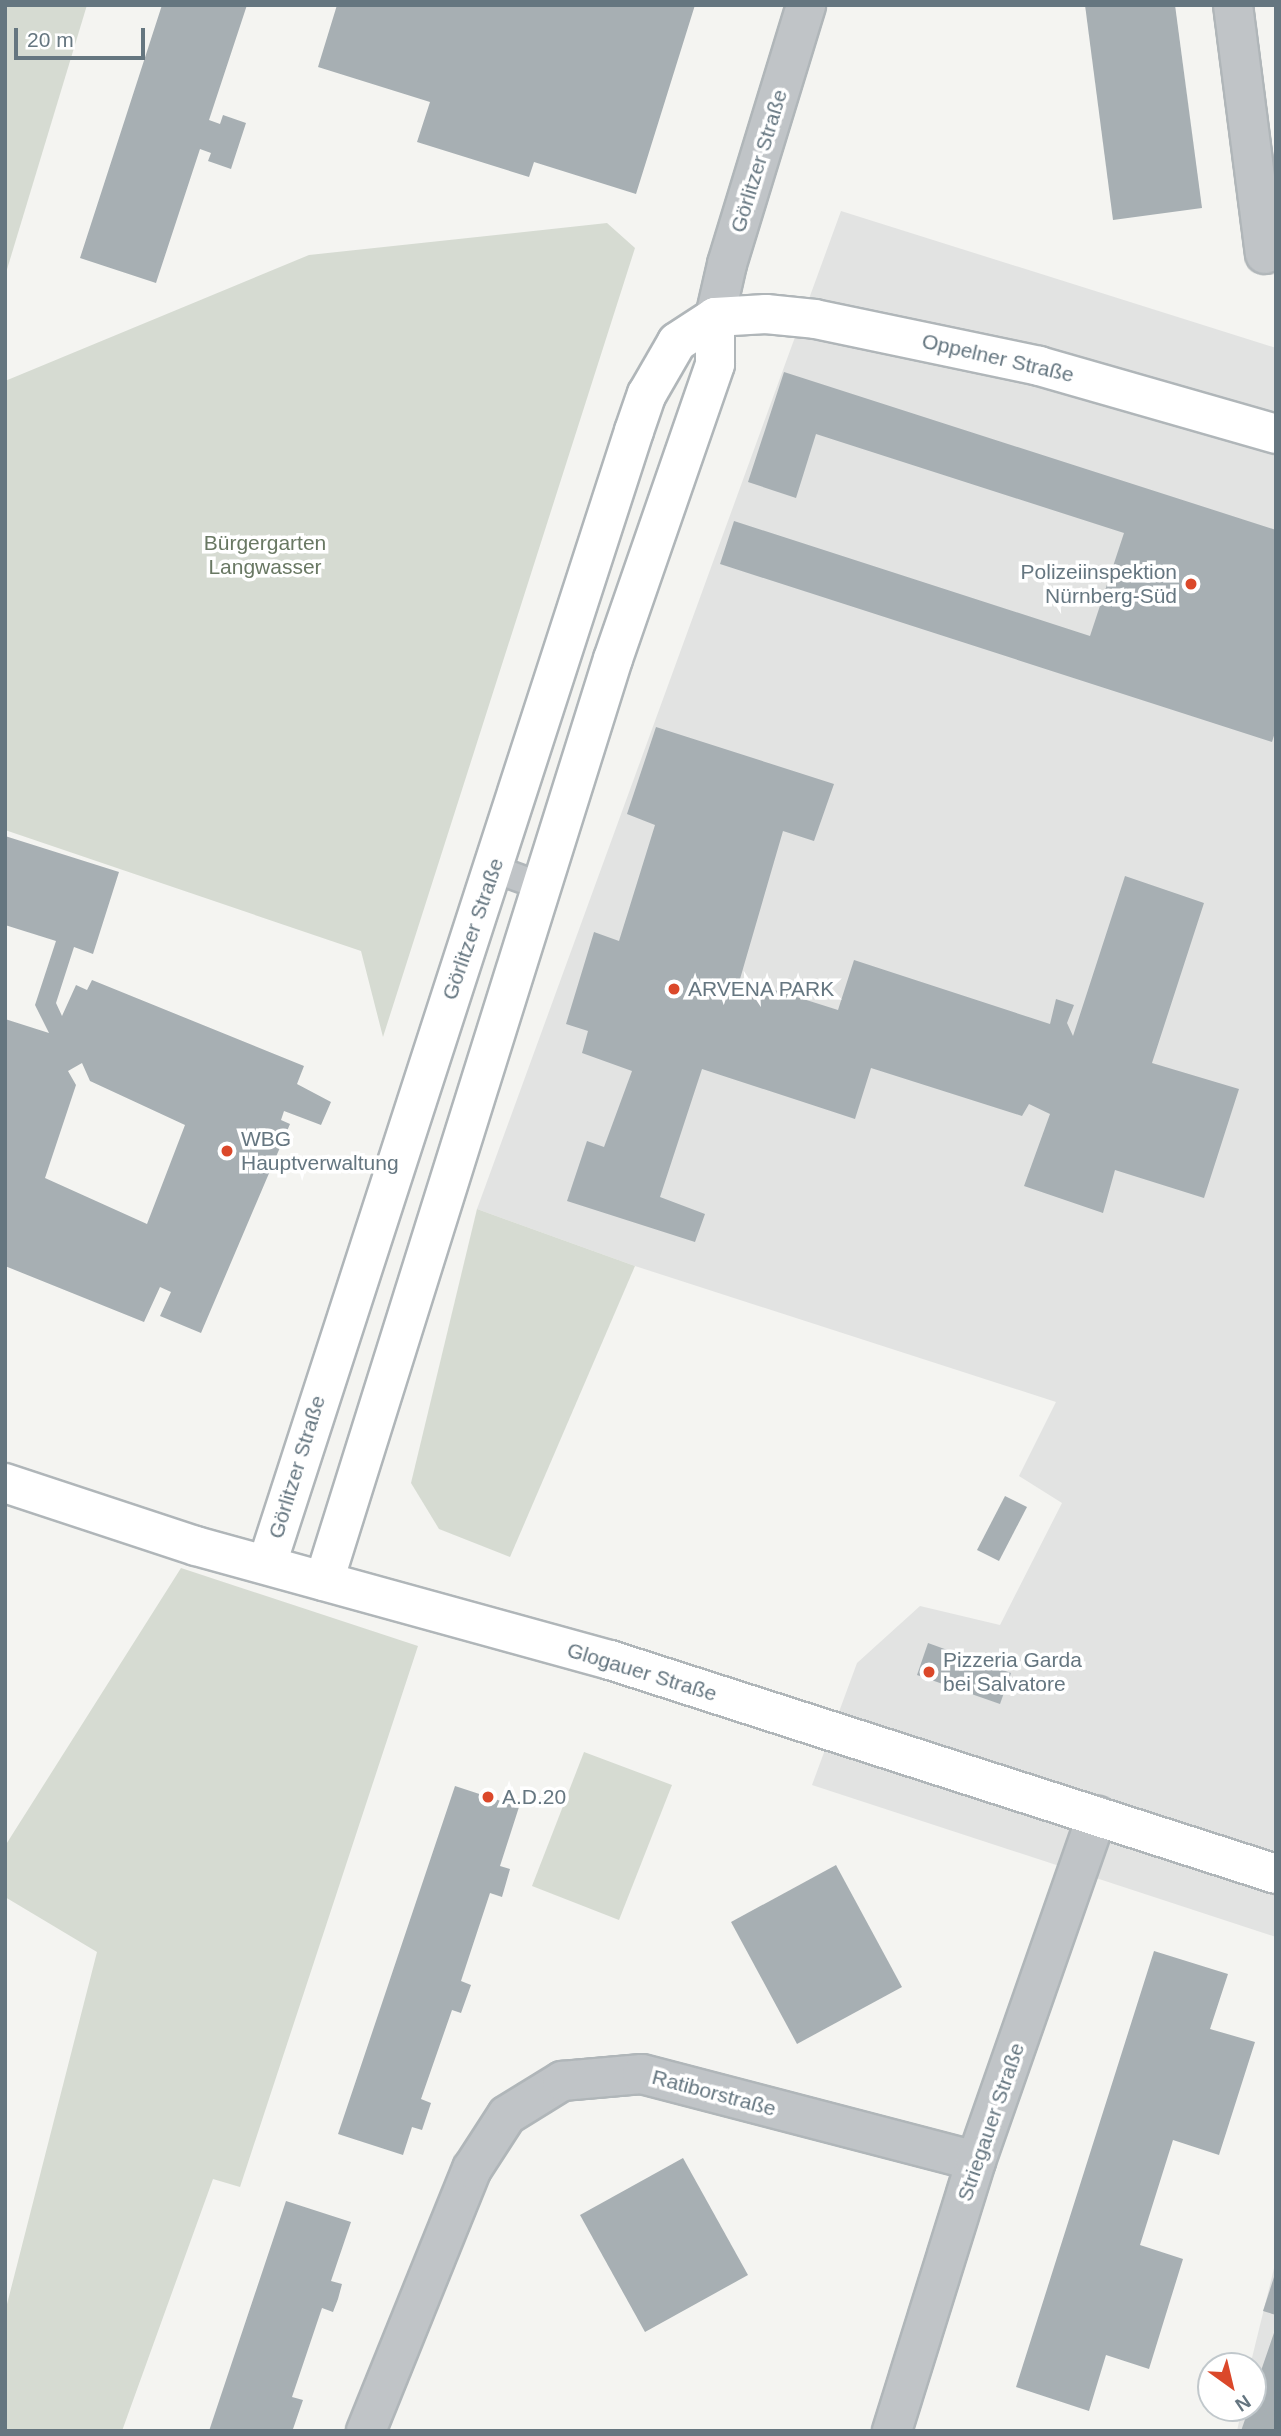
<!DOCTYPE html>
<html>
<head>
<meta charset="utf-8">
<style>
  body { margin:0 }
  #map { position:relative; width:1281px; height:2436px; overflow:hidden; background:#f4f4f1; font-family:Helvetica,sans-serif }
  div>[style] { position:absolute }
  .built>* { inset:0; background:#e2e3e2 }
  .green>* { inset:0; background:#d6dbd2 }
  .building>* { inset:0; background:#a7afb3 }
  .roads { filter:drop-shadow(2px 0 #b0b6b9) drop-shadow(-2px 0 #b0b6b9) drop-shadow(0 2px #b0b6b9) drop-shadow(0 -2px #b0b6b9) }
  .lane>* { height:26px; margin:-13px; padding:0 13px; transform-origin:13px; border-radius:13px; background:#c0c4c7 }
  .street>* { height:38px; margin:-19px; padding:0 19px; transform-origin:19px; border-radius:19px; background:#c0c4c7 }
  .secondary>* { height:38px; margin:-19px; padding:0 19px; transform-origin:19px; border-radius:19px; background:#fff }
  .dots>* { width:19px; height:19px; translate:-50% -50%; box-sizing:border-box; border:4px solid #fff; border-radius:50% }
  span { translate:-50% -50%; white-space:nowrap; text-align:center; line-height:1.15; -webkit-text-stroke:7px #fff; paint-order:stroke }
  .street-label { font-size:21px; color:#657680 }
  .park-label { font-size:21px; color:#697863 }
  .poi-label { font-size:21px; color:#657680 }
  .right { translate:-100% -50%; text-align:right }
  .left { translate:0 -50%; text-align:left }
  .frame { position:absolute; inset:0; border:7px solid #657680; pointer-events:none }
  .north { position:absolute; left:1197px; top:2352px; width:70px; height:70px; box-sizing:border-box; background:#fff; border:2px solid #c1c8cc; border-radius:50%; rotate:146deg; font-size:19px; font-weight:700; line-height:28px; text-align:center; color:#657680 }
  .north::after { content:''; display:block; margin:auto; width:24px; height:32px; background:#db482a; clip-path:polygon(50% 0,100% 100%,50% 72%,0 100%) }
  .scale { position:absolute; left:14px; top:28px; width:131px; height:32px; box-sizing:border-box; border:4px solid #657680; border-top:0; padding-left:9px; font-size:21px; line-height:24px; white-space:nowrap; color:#657680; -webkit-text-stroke:5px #fff; paint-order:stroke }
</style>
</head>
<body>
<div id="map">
  <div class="built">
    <div style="clip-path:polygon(841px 211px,1276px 348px,1276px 1937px,812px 1785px,857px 1663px,920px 1606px,1000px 1625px,1062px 1503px,1019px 1476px,1056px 1402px,635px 1266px,477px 1209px)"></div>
    <div style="clip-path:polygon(1276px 2260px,1276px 2431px,1237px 2431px,1242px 2408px,1253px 2408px,1250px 2366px)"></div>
  </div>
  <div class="green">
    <div style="clip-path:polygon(5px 5px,87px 5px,5px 276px)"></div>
    <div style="clip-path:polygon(607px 223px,635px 248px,383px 1037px,361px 951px,5px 830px,5px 381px,309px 255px)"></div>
    <div style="clip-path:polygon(477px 1209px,635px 1266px,510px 1557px,439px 1529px,411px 1483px)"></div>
    <div style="clip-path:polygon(181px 1568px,418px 1646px,240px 2187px,213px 2179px,122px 2431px,5px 2431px,5px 2312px,97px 1952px,5px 1897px,5px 1846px)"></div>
    <div style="clip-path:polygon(584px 1752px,672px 1785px,619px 1920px,532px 1886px)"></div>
  </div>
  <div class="building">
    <div style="clip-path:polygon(162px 5px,247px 5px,209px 120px,220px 124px,223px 115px,246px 123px,231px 169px,208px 161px,211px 153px,200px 149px,156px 283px,80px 258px)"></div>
    <div style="clip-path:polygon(337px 5px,695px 5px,636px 194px,534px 162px,529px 177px,417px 142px,430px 102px,318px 67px)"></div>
    <div style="clip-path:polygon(1085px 5px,1175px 5px,1202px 208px,1113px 220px)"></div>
    <div style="clip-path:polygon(784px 372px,1276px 530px,1276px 729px,1272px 742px,720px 564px,734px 521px,1090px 636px,1124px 533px,816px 434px,796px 498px,748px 482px)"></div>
    <div style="clip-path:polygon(656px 727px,834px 784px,814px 841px,783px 831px,740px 979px,838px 1010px,854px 960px,1050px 1024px,1056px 999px,1074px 1005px,1067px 1023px,1073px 1036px,1125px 876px,1204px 903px,1152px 1063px,1239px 1089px,1204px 1198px,1115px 1170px,1103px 1213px,1024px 1186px,1050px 1114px,1029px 1104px,1022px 1116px,871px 1068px,855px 1119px,702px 1069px,660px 1197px,705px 1214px,695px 1242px,567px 1201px,587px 1141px,604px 1147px,632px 1071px,582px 1053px,588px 1031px,566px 1024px,594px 932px,619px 941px,655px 825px,627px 814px)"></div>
    <div style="clip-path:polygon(evenodd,5px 836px,119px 872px,93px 954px,74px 947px,56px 1003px,62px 1016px,76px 985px,87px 990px,92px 980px,304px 1066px,297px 1084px,331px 1102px,321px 1125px,284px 1111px,281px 1120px,290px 1124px,201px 1333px,160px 1316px,171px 1292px,160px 1287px,144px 1322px,5px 1266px,5px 1019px,49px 1033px,35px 1005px,56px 941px,5px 925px,5px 836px,82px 1063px,90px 1081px,185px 1125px,147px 1224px,45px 1178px,76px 1085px,68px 1071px,82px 1063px)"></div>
    <div style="clip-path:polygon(1005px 1496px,1027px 1507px,999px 1561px,977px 1550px)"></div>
    <div style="clip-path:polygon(928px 1643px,1011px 1673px,1000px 1704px,917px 1675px)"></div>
    <div style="clip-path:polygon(455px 1786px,519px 1807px,500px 1866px,510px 1869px,502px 1897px,490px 1893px,461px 1981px,471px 1985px,461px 2013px,452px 2010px,421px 2099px,431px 2103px,422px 2130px,412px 2127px,403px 2155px,338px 2134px)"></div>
    <div style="clip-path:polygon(836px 1865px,902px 1987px,797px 2044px,731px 1922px)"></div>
    <div style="clip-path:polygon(1154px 1951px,1228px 1974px,1210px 2029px,1255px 2042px,1219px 2155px,1173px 2140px,1140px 2245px,1183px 2259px,1149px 2369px,1106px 2355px,1089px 2411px,1016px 2387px)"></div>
    <div style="clip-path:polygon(683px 2158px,748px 2275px,645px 2332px,580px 2215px)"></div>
    <div style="clip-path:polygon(286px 2201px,351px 2222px,331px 2281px,342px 2284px,338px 2299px,333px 2312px,322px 2308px,292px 2397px,303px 2400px,293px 2429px,209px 2431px)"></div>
    <div style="clip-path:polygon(1275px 2274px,1276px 2274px,1276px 2315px,1263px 2311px)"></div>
    <div style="clip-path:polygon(1276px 2327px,1276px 2431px,1241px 2431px,1249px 2408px,1253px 2408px,1253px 2394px)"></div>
  </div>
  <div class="roads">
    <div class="lane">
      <div style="left:494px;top:869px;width:50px;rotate:19.9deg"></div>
    </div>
    <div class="street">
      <div style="left:1233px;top:5px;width:251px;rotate:82.7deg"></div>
      <div style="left:715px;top:317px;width:54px;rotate:-77.2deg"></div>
      <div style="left:727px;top:264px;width:271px;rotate:-73deg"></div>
      <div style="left:366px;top:2431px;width:283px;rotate:-68deg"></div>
      <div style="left:472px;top:2169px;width:64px;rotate:-57.1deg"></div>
      <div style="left:507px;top:2115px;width:65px;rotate:-31.7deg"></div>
      <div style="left:562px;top:2081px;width:80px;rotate:-5deg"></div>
      <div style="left:642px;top:2074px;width:345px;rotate:14.6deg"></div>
      <div style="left:892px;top:2431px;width:283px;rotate:-72.7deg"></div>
      <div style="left:976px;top:2161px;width:366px;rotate:-70.7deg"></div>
    </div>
    <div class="secondary">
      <div style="left:5px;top:1483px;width:201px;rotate:18.3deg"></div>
      <div style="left:196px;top:1546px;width:429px;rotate:15.4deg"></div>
      <div style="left:610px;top:1660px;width:700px;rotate:17.81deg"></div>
      <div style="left:267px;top:1564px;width:1191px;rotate:-72.05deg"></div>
      <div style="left:634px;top:431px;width:39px;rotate:-71deg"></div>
      <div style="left:647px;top:394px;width:60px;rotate:-60deg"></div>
      <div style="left:677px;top:342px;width:45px;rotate:-33.3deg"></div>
      <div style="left:715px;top:317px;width:51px;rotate:-3.4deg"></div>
      <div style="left:766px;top:314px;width:49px;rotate:5.8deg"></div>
      <div style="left:815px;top:319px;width:229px;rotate:11.8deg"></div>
      <div style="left:1039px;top:366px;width:247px;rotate:16deg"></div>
      <div style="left:324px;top:1581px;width:966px;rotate:-72.6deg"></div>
      <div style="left:613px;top:659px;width:312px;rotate:-70.9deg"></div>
      <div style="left:715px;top:364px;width:47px;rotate:-90deg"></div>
    </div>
  </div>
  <div class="dots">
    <div style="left:1191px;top:584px;background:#db482a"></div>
    <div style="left:674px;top:989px;background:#db482a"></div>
    <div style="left:227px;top:1151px;background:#db482a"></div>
    <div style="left:929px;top:1672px;background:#db482a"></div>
    <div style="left:488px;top:1797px;background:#db482a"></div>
  </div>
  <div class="street-label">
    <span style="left:759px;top:161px;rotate:-73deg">Görlitzer Straße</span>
    <span style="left:998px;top:358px;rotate:13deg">Oppelner Straße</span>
    <span style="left:473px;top:929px;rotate:-71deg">Görlitzer Straße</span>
    <span style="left:297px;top:1467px;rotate:-73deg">Görlitzer Straße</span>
    <span style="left:642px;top:1672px;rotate:17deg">Glogauer Straße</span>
    <span style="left:714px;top:2093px;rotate:15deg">Ratiborstraße</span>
    <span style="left:991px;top:2122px;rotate:-71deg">Striegauer Straße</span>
  </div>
  <div class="park-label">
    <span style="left:265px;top:555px">Bürgergarten<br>Langwasser</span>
  </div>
  <div class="poi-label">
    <span class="right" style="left:1177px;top:584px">Polizeiinspektion<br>Nürnberg-Süd</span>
    <span class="left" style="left:688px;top:989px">ARVENA PARK</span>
    <span class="left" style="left:241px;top:1151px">WBG<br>Hauptverwaltung</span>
    <span class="left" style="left:943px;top:1672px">Pizzeria Garda<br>bei Salvatore</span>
    <span class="left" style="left:502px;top:1797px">A.D.20</span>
  </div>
  <div class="frame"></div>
  <div class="north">N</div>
  <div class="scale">20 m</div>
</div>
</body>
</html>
